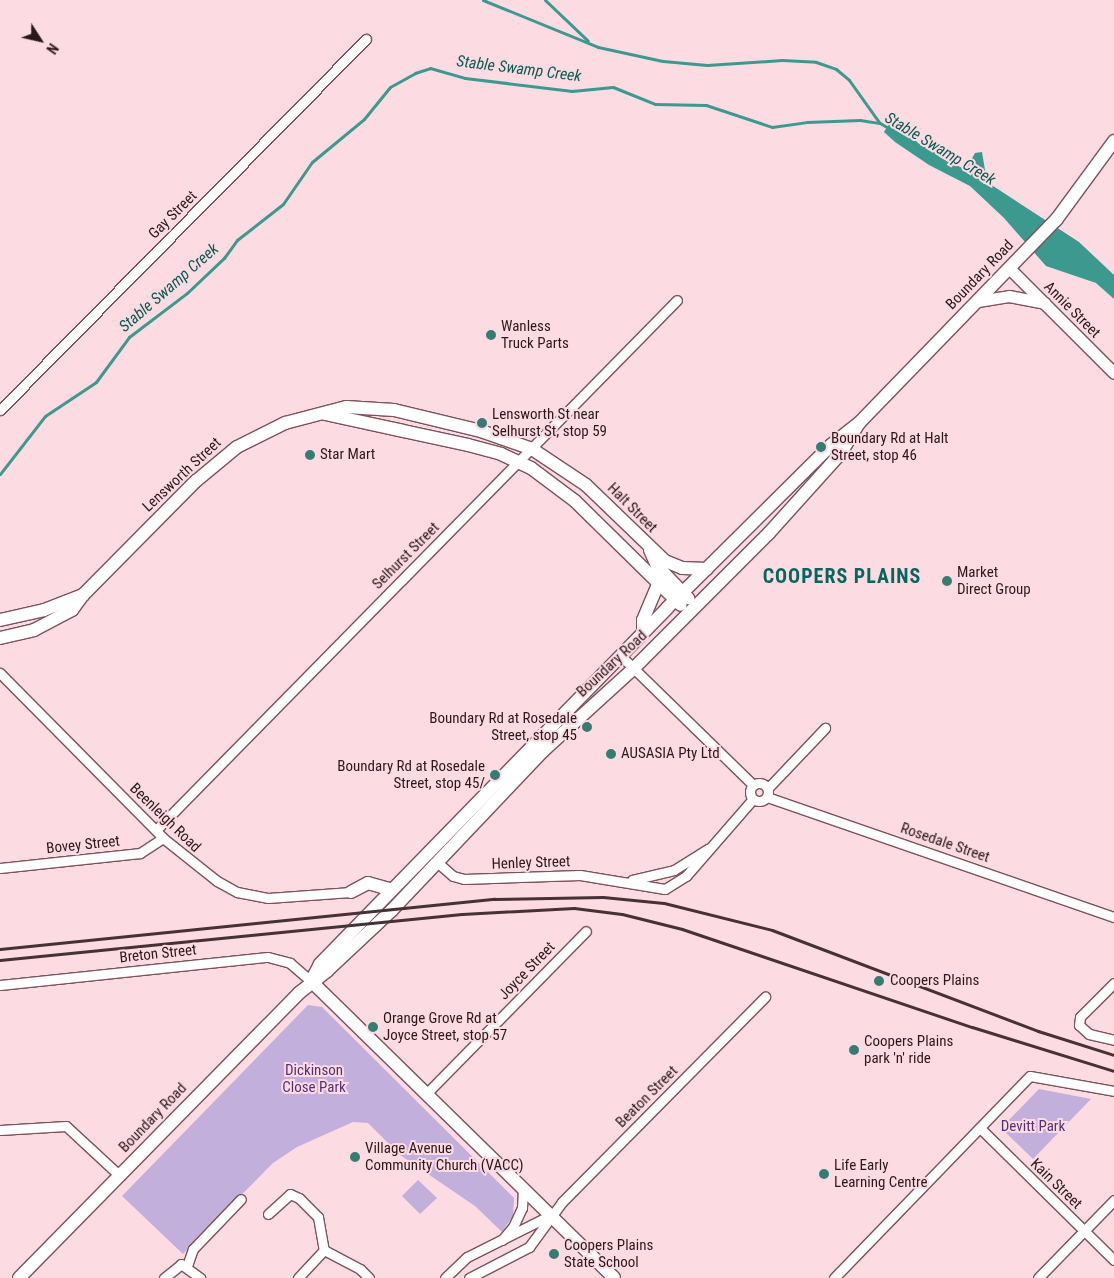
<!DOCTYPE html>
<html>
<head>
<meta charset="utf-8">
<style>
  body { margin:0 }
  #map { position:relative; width:1114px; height:1278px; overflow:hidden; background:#fcdbe2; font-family:"Roboto Condensed",sans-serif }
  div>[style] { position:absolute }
  .green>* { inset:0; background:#c2afdb }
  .water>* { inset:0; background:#3c998d }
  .stream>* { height:3px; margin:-1.5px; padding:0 1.5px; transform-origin:1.5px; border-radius:1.5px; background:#3c998d }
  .roads { filter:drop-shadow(1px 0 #7f515c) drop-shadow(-1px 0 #7f515c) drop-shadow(0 1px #7f515c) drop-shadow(0 -1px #7f515c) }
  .minor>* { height:9px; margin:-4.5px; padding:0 4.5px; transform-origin:4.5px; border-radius:4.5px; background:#fff }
  .minor>.ring { margin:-4.5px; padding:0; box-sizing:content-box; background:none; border:9px solid #fff; border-radius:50% }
  .tertiary>* { height:11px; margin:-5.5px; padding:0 5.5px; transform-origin:5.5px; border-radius:5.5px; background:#fff }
  .secondary>* { height:12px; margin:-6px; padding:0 6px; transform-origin:6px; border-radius:6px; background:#fff }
  .rail>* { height:3px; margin:-1.5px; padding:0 1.5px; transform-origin:1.5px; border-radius:1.5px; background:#463137 }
  .dots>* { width:14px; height:14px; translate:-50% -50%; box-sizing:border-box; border:2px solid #fcdbe2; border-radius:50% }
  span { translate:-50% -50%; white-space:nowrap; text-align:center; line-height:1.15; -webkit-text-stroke:4px #fcdbe2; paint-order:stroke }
  .street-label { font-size:15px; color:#2b181d }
  .poi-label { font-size:15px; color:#2b181d }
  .left { translate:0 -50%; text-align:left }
  .right { translate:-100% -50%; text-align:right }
  .park-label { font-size:15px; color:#533077 }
  .water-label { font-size:16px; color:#0b5b53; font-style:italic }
  .district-label { font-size:20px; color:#05665d; font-weight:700; letter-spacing:1px }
  .north { position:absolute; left:15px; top:15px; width:50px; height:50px; -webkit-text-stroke:4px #fcdbe2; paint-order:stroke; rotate:125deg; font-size:14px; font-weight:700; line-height:20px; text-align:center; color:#2b181d }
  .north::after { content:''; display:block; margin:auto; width:18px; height:22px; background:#2b181d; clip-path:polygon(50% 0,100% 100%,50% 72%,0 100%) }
</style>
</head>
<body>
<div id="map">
  <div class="green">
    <div style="clip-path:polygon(308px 1005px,322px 1007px,514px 1198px,513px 1216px,502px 1232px,475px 1206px,400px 1155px,368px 1123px,353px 1122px,297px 1147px,273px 1163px,183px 1254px,122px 1196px)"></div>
    <div style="clip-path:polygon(1039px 1089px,1091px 1099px,1033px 1159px,1003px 1130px,1005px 1124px)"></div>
    <div style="clip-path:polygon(418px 1180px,437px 1198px,420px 1214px,402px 1196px)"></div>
  </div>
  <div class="water">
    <div style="clip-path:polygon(890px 122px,898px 123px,918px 143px,960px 167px,966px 169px,975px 153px,982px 152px,987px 182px,1079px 242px,1114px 275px,1114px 299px,1096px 283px,1046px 266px,1004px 218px,970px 186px,929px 165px,895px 142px,884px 132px)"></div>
  </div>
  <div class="stream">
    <div style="left:483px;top:0;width:124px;rotate:22.2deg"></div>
    <div style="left:598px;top:47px;width:66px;rotate:12.2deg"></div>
    <div style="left:663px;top:61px;width:44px;rotate:5.2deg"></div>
    <div style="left:707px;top:65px;width:75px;rotate:-3.8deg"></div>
    <div style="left:782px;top:60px;width:34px;rotate:3deg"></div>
    <div style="left:816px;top:62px;width:21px;rotate:19deg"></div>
    <div style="left:836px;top:69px;width:17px;rotate:40deg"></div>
    <div style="left:849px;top:80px;width:52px;rotate:54.5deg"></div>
    <div style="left:545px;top:0;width:59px;rotate:43.6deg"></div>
    <div style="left:0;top:474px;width:73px;rotate:-52.2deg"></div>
    <div style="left:45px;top:416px;width:61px;rotate:-33.7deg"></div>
    <div style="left:96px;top:382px;width:56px;rotate:-53.7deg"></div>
    <div style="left:129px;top:337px;width:73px;rotate:-37.2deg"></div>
    <div style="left:187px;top:293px;width:51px;rotate:-43.4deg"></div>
    <div style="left:224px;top:258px;width:22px;rotate:-54deg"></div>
    <div style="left:237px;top:240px;width:58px;rotate:-38deg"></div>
    <div style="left:283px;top:204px;width:51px;rotate:-55.4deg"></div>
    <div style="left:312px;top:162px;width:67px;rotate:-39.6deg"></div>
    <div style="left:364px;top:119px;width:41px;rotate:-50.9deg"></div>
    <div style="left:390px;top:87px;width:29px;rotate:-29deg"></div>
    <div style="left:415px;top:73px;width:16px;rotate:-18deg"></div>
    <div style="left:430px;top:68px;width:36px;rotate:16deg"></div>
    <div style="left:465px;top:78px;width:108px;rotate:6.9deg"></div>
    <div style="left:572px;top:91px;width:41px;rotate:-5.6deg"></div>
    <div style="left:613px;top:87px;width:45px;rotate:22deg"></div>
    <div style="left:655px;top:104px;width:51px;rotate:1.1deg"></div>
    <div style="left:706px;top:105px;width:70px;rotate:18.4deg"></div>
    <div style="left:772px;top:127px;width:35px;rotate:-8deg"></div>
    <div style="left:807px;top:122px;width:53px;rotate:-2.2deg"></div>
    <div style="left:860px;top:120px;width:20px;rotate:9deg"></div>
    <div style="left:880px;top:123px;width:12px;rotate:31deg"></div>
  </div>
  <div class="roads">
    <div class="minor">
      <div style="left:0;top:410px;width:521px;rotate:-45.39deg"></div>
      <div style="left:621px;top:656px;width:185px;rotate:44.3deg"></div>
      <div style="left:0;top:673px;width:232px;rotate:45.3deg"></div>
      <div style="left:163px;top:838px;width:69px;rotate:38.5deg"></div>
      <div style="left:217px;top:881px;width:23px;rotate:29deg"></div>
      <div style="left:237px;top:892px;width:32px;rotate:11deg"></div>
      <div style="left:268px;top:898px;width:83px;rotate:-4.1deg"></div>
      <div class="ring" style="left:750px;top:783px;width:9px;height:9px"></div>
      <div style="left:768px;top:788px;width:83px;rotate:-46.5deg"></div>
      <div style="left:767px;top:797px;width:367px;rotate:19.1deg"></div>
      <div style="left:156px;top:830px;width:743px;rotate:-45.49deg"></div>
      <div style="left:438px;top:863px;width:20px;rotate:41deg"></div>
      <div style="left:453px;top:876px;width:11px;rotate:15deg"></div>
      <div style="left:464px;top:879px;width:116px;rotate:-2deg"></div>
      <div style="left:580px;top:875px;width:86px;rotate:9.4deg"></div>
      <div style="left:665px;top:889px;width:25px;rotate:-32deg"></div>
      <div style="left:686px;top:876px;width:102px;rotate:-49deg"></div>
      <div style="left:0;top:868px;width:141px;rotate:-6.1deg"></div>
      <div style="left:140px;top:853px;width:27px;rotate:-33deg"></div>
      <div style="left:632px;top:880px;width:43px;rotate:-13.4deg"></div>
      <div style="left:674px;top:870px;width:40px;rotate:-32deg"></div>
      <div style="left:1114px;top:983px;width:48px;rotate:135deg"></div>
      <div style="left:1080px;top:1017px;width:8px;rotate:97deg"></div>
      <div style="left:1079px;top:1025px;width:13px;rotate:42deg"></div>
      <div style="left:1089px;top:1034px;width:26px;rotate:13deg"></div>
      <div style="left:0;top:985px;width:269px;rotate:-6deg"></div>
      <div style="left:268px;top:957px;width:23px;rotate:15deg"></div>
      <div style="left:290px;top:963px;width:28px;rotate:41deg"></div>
      <div style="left:426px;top:1094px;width:228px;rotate:-45.5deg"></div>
      <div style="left:980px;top:1128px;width:188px;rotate:44.6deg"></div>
      <div style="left:0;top:1130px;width:66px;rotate:-3.5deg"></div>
      <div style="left:66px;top:1126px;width:72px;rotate:42.8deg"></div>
      <div style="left:268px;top:1214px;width:30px;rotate:-42deg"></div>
      <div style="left:290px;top:1194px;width:10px;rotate:24deg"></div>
      <div style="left:299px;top:1198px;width:27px;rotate:45deg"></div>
      <div style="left:318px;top:1217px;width:34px;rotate:80deg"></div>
      <div style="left:324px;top:1250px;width:38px;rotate:133deg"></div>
      <div style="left:502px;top:1240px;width:17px;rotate:-50deg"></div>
      <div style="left:513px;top:1227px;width:21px;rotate:-65deg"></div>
      <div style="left:522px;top:1208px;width:18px;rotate:-87deg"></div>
      <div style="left:324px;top:1250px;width:41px;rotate:27.8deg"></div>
      <div style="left:360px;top:1269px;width:13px;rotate:45deg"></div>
      <div style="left:187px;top:1266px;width:18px;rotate:-71deg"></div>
      <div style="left:193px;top:1249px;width:69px;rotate:-46.2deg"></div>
      <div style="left:164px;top:1278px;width:22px;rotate:-39deg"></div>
      <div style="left:181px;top:1264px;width:24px;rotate:36deg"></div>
      <div style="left:445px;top:1278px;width:30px;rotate:-44deg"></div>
      <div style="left:467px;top:1257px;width:92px;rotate:-26.6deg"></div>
      <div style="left:469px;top:1278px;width:68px;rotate:-27.3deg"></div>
      <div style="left:529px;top:1247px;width:56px;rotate:-53.7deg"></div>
      <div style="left:562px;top:1202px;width:289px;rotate:-45.3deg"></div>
      <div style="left:834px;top:1278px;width:281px;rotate:-45.9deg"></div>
      <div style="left:1030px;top:1076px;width:85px;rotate:10.1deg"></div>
      <div style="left:1038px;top:1278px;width:109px;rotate:-45.7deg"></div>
    </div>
    <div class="tertiary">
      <div style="left:1009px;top:268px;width:148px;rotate:45deg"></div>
      <div style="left:978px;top:301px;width:31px;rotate:-9deg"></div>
      <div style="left:1009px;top:296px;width:36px;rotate:11deg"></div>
    </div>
    <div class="secondary">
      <div style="left:325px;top:414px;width:146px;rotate:12.2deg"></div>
      <div style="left:468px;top:445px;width:34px;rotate:15deg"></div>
      <div style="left:501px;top:454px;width:33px;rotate:25deg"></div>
      <div style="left:531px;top:468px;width:55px;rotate:36.9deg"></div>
      <div style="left:575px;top:501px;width:148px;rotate:44.5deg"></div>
      <div style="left:650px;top:550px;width:17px;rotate:66deg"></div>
      <div style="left:657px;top:566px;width:45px;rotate:45.9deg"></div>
      <div style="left:0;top:620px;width:45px;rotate:-12.8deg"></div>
      <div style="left:44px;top:610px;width:42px;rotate:-21deg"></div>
      <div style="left:643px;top:633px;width:13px;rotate:-90deg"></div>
      <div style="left:643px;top:620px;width:41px;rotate:-67.2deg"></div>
      <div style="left:0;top:638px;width:35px;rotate:-13deg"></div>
      <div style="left:34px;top:630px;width:43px;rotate:-27.8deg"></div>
      <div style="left:72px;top:610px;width:19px;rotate:-54deg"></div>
      <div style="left:83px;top:595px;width:161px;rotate:-45.3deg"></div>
      <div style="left:196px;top:481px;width:53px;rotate:-39.7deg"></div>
      <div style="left:237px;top:447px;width:54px;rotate:-26.6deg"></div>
      <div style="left:285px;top:423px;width:63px;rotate:-14.7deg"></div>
      <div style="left:346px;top:407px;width:48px;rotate:3.6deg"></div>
      <div style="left:394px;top:410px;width:89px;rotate:13.6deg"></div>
      <div style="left:481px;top:431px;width:54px;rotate:19.4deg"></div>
      <div style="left:532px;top:449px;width:65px;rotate:33.7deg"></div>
      <div style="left:586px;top:485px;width:110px;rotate:43.9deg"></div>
      <div style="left:665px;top:561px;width:18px;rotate:22deg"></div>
      <div style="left:682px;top:568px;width:25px;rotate:2deg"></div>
      <div style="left:351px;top:892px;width:19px;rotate:-28deg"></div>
      <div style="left:368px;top:883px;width:25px;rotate:16deg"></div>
      <div style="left:311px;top:981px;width:19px;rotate:-62deg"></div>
      <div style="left:320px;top:964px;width:497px;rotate:-45.7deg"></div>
      <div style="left:667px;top:608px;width:231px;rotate:-44.8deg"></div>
      <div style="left:831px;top:445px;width:36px;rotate:-38deg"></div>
      <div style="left:859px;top:423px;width:283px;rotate:-45.9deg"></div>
      <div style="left:1056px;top:220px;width:98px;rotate:-53.7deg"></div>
      <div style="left:311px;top:981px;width:424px;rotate:44.4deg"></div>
      <div style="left:19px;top:1278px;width:400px;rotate:-45.5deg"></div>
      <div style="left:299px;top:993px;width:36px;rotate:-38deg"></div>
      <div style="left:327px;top:971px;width:89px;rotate:-43.2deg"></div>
      <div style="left:392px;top:910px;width:219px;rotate:-46.5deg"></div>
      <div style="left:543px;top:751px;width:122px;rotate:-42.3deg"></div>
      <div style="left:633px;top:669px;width:192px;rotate:-45deg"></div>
      <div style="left:769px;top:533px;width:108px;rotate:-48deg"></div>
      <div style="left:841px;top:453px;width:35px;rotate:-59deg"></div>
    </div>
  </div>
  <div class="rail">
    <div style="left:0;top:949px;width:497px;rotate:-5.8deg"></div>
    <div style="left:494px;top:899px;width:109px;rotate:-1.1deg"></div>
    <div style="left:603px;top:897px;width:61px;rotate:5.6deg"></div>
    <div style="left:664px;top:903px;width:111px;rotate:14deg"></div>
    <div style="left:772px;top:930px;width:285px;rotate:20.8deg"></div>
    <div style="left:1038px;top:1031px;width:80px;rotate:17.5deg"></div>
    <div style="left:0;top:960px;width:464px;rotate:-5.7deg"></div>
    <div style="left:462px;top:914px;width:112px;rotate:-3.1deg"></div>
    <div style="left:574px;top:908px;width:48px;rotate:7.1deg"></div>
    <div style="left:622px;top:914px;width:62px;rotate:14deg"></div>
    <div style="left:682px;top:929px;width:306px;rotate:18.7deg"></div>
    <div style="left:972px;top:1027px;width:149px;rotate:17.2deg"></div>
  </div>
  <div class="dots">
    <div style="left:491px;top:335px;background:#367c73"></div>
    <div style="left:482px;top:423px;background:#367c73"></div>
    <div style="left:821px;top:447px;background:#367c73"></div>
    <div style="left:310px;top:455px;background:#367c73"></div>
    <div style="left:947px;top:581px;background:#367c73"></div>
    <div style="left:587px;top:727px;background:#367c73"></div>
    <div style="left:611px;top:754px;background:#367c73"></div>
    <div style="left:495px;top:775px;background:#367c73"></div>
    <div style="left:879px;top:981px;background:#367c73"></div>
    <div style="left:373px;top:1027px;background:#367c73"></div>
    <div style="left:854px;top:1050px;background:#367c73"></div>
    <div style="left:355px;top:1157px;background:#367c73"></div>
    <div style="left:824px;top:1174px;background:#367c73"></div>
    <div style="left:554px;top:1254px;background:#367c73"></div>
  </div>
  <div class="street-label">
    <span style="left:173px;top:215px;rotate:-45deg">Gay Street</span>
    <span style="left:980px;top:275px;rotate:-46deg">Boundary Road</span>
    <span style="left:1072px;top:310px;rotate:45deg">Annie Street</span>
    <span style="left:182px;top:475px;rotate:-43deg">Lensworth Street</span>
    <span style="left:632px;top:508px;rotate:45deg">Halt Street</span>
    <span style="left:406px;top:556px;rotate:-45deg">Selhurst Street</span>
    <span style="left:612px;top:664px;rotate:-43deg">Boundary Road</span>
    <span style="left:165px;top:818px;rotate:44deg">Beenleigh Road</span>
    <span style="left:945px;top:843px;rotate:19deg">Rosedale Street</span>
    <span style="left:83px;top:845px;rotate:-6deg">Bovey Street</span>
    <span style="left:531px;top:863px;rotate:-2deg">Henley Street</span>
    <span style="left:158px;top:954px;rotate:-6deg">Breton Street</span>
    <span style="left:527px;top:971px;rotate:-46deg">Joyce Street</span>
    <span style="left:647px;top:1097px;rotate:-45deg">Beaton Street</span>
    <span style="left:153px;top:1118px;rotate:-46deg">Boundary Road</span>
    <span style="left:1056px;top:1184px;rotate:44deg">Kain Street</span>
  </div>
  <div class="poi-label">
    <span class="left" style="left:501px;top:335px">Wanless<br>Truck Parts</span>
    <span class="left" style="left:492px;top:423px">Lensworth St near<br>Selhurst St, stop 59</span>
    <span class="left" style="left:831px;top:447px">Boundary Rd at Halt<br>Street, stop 46</span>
    <span class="left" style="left:320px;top:455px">Star Mart</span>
    <span class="left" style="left:957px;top:581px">Market<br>Direct Group</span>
    <span class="right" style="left:577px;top:727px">Boundary Rd at Rosedale<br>Street, stop 45</span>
    <span class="left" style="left:621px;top:754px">AUSASIA Pty Ltd</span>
    <span class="right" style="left:485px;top:775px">Boundary Rd at Rosedale<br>Street, stop 45/</span>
    <span class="left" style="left:890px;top:981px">Coopers Plains</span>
    <span class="left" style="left:383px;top:1027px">Orange Grove Rd at<br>Joyce Street, stop 57</span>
    <span class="left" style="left:864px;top:1050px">Coopers Plains<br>park 'n' ride</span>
    <span class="left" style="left:365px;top:1157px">Village Avenue<br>Community Church (VACC)</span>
    <span class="left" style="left:834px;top:1174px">Life Early<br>Learning Centre</span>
    <span class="left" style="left:564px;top:1254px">Coopers Plains<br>State School</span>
  </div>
  <div class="park-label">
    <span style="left:314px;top:1079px">Dickinson<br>Close Park</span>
    <span style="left:1033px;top:1127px">Devitt Park</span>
  </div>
  <div class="water-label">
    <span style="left:519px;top:69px;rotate:7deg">Stable Swamp Creek</span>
    <span style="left:940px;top:149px;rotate:31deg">Stable Swamp Creek</span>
    <span style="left:169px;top:288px;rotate:-41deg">Stable Swamp Creek</span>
  </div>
  <div class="district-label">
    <span style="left:842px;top:576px">COOPERS PLAINS</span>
  </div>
  <div class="north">N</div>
</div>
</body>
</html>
